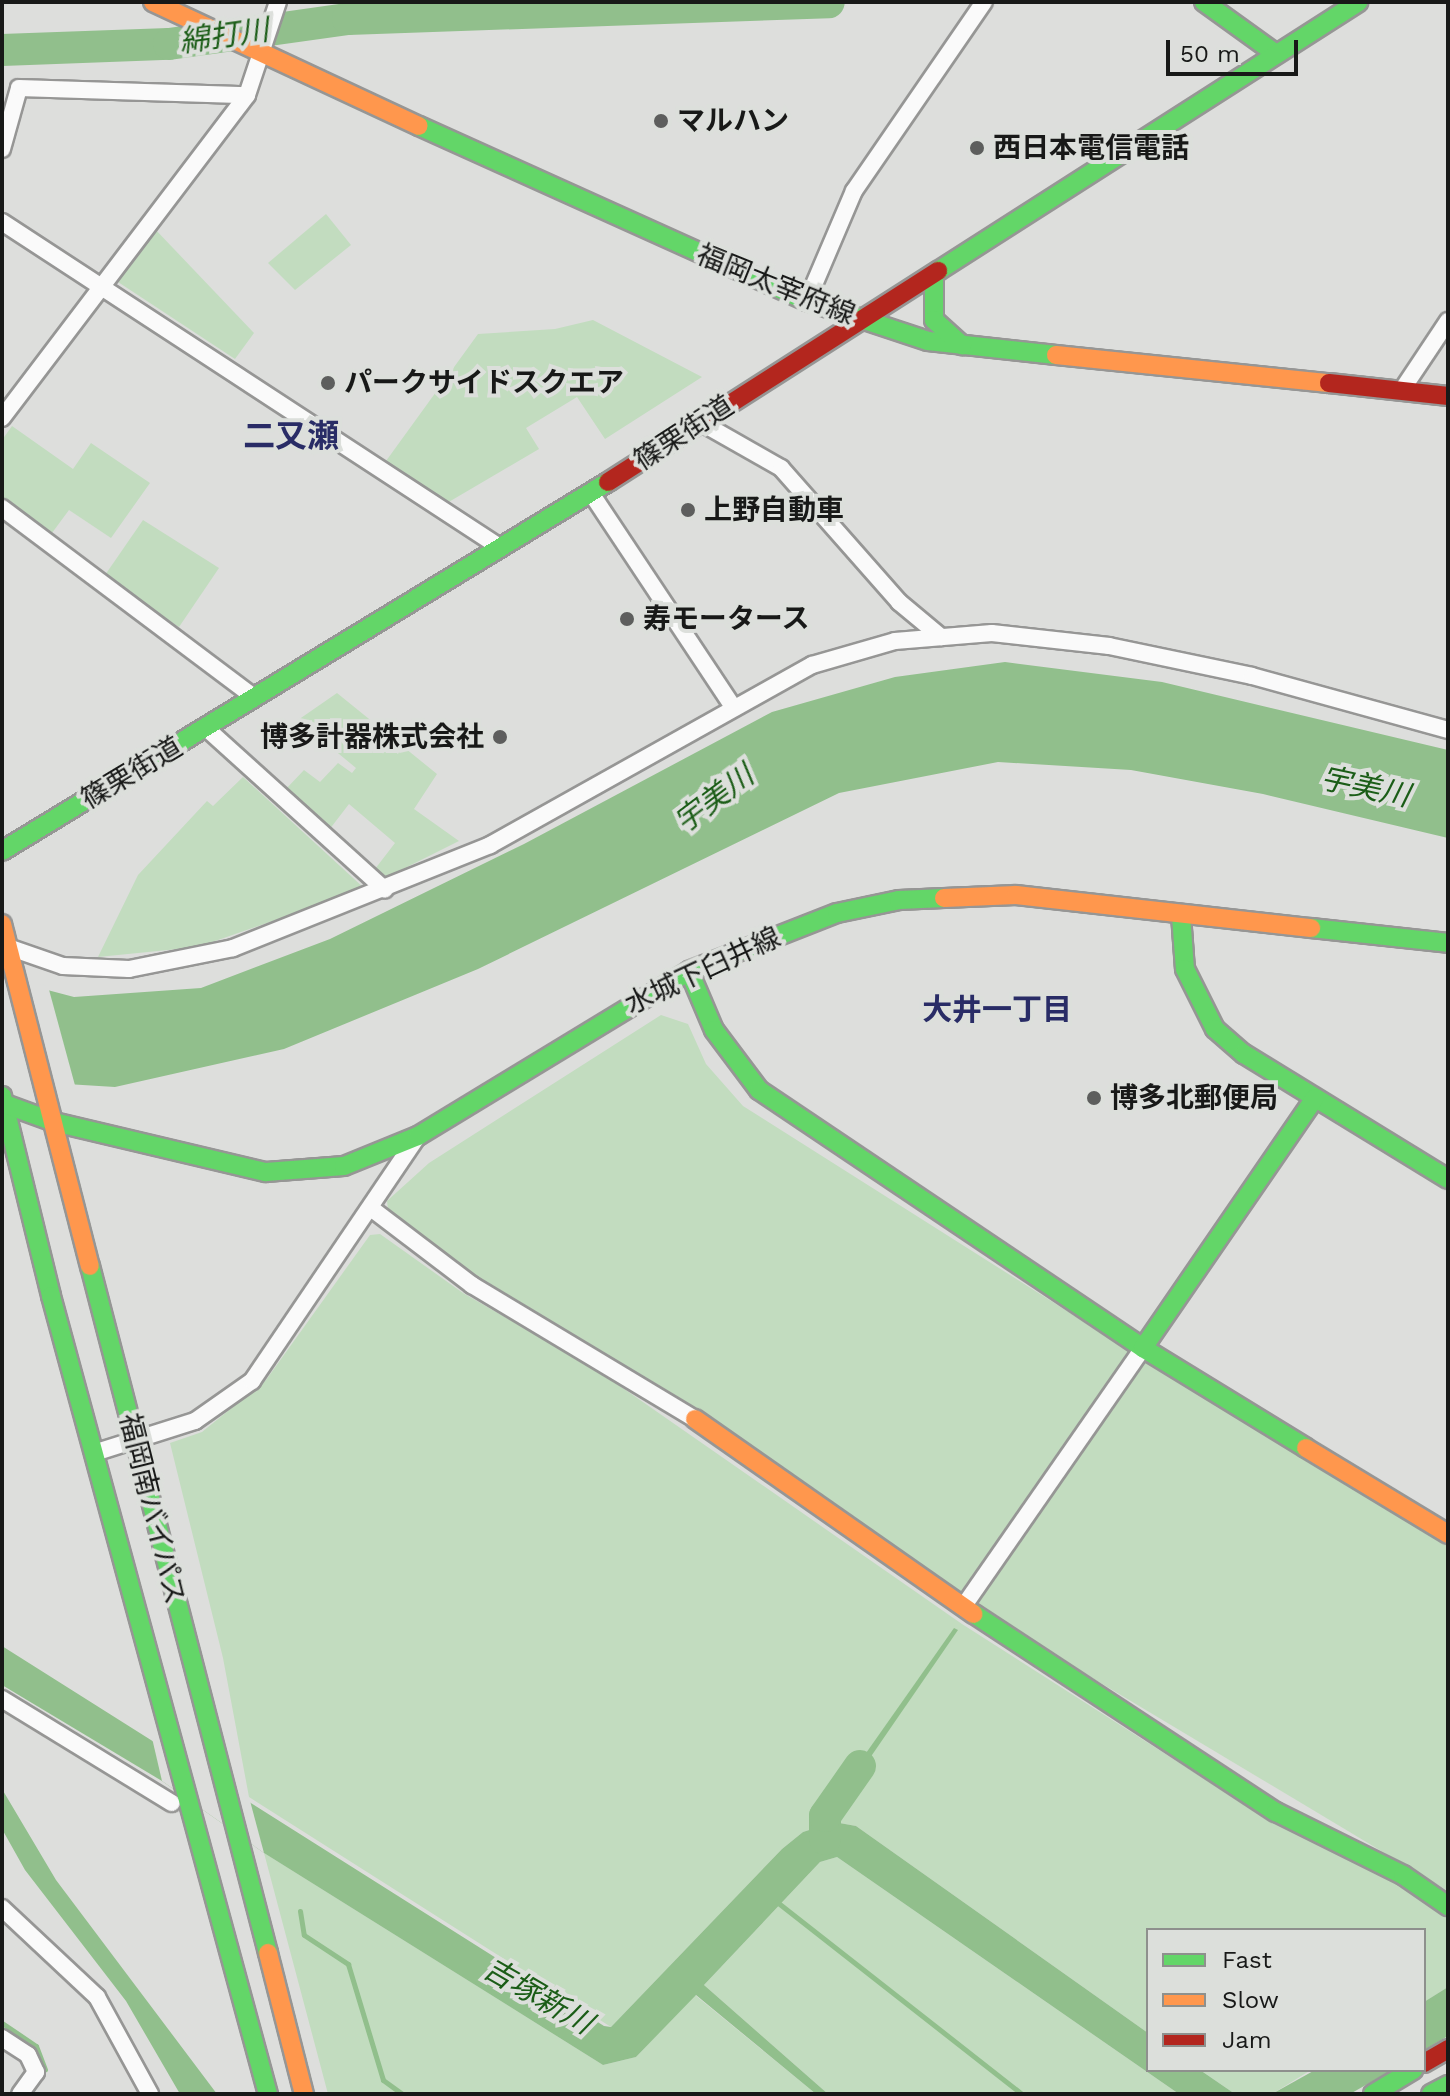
<!DOCTYPE html>
<html>
<head>
<meta charset="utf-8">
<style>
  body { margin:0 }
  #map { position:relative; width:1450px; height:2096px; overflow:hidden; background:#dddedc; font-family:"Work Sans","Noto Sans JP",sans-serif }
  div>[style] { position:absolute }
  .green>* { inset:0; background:#c2dcbf }
  .water>* { inset:0; background:#91bf8c }
  .pier>* { inset:0; background:#dddedc }
  .stream>* { height:5px; margin:-2.5px; padding:0 2.5px; transform-origin:2.5px; border-radius:2.5px; background:#91bf8c }
  .river>* { height:32px; margin:-16px; padding:0 16px; transform-origin:16px; border-radius:16px; background:#91bf8c }
  .roads { filter:drop-shadow(2px 0 #969695) drop-shadow(-2px 0 #969695) drop-shadow(0 2px #969695) drop-shadow(0 -2px #969695) }
  .street>* { height:16px; margin:-8px; padding:0 8px; transform-origin:8px; border-radius:8px; background:#fafafa }
  .fast>* { height:18px; margin:-9px; padding:0 9px; transform-origin:9px; border-radius:9px; background:#63d668 }
  .slow>* { height:18px; margin:-9px; padding:0 9px; transform-origin:9px; border-radius:9px; background:#ff974d }
  .jam>* { height:18px; margin:-9px; padding:0 9px; transform-origin:9px; border-radius:9px; background:#b3261e }
  .dots>* { width:22px; height:22px; translate:-50% -50%; box-sizing:border-box; border:4px solid #dcdfdb; border-radius:50% }
  span { translate:-50% -50%; white-space:nowrap; text-align:center; line-height:1.15; -webkit-text-stroke:8px #dcdfdb; paint-order:stroke }
  .poi-label { font-size:28px; color:#181918; font-weight:700 }
  .left { translate:0 -50%; text-align:left }
  .right { translate:-100% -50%; text-align:right }
  .street-label { font-size:28px; color:#181918 }
  .water-label { font-size:30px; color:#1b5d17; font-style:italic }
  .neighbourhood-label { font-size:30px; color:#292c66; font-weight:700 }
  .quarter-label { font-size:32px; color:#292c66; font-weight:700 }
  .frame { position:absolute; inset:0; border:4px solid #181918; pointer-events:none }
  .legend { position:absolute; left:1146px; top:1928px; width:280px; height:144px; box-sizing:border-box; background:#dcdfdb; border:2px solid #8e908d; margin:0; padding:10px 14px; list-style:none; font-size:24px; color:#181918 }
  .legend li { display:flex; align-items:center; gap:16px; height:40px }
  .legend b { width:40px; border:2px solid #8e908d }
  .scale { position:absolute; left:1166px; top:40px; width:132px; height:36px; box-sizing:border-box; border:4px solid #181918; border-top:0; padding-left:10px; font-size:24px; line-height:28px; white-space:nowrap; color:#181918; -webkit-text-stroke:6px #dcdfdb; paint-order:stroke }
</style>
</head>
<body>
<div id="map">
  <div class="green">
    <div style="clip-path:polygon(326px 214px,351px 245px,295px 290px,268px 263px)"></div>
    <div style="clip-path:polygon(153px 227px,254px 333px,235px 359px,115px 280px)"></div>
    <div style="clip-path:polygon(593px 320px,702px 377px,605px 439px,577px 397px,526px 428px,539px 449px,447px 503px,386px 461px,478px 334px,555px 329px)"></div>
    <div style="clip-path:polygon(12px 426px,73px 469px,91px 443px,150px 483px,111px 538px,69px 510px,49px 537px,2px 502px,2px 440px)"></div>
    <div style="clip-path:polygon(143px 520px,219px 568px,179px 627px,103px 578px)"></div>
    <div style="clip-path:polygon(337px 693px,437px 774px,414px 809px,459px 841px,385px 878px,375px 869px,395px 843px,349px 804px,329px 830px,285px 790px,304px 770px,320px 782px,338px 763px,352px 773px,356px 768px,298px 720px)"></div>
    <div style="clip-path:polygon(243px 777px,365px 889px,198px 947px,98px 957px,138px 875px,207px 801px,213px 806px)"></div>
    <div style="clip-path:polygon(661px 1015px,688px 1024px,706px 1064px,743px 1106px,1130px 1351px,961px 1594px,670px 1395px,485px 1282px,388px 1210px,387px 1201px,429px 1163px)"></div>
    <div style="clip-path:polygon(380px 1234px,463px 1293px,594px 1368px,962px 1624px,1217px 1787px,1398px 1883px,1448px 1918px,1448px 1987px,1424px 2002px,1424px 1930px,1148px 1930px,1148px 2033px,856px 1826px,834px 1822px,803px 1832px,782px 1849px,611px 2027px,249px 1797px,223px 1658px,170px 1443px,202px 1432px,266px 1380px,370px 1235px)"></div>
    <div style="clip-path:polygon(1145px 1362px,1448px 1546px,1448px 1891px,974px 1607px)"></div>
    <div style="clip-path:polygon(264px 1853px,603px 2065px,636px 2057px,695px 1995px,816px 2094px,328px 2094px)"></div>
    <div style="clip-path:polygon(837px 1857px,1179px 2094px,828px 2094px,704px 1985px,820px 1862px)"></div>
    <div style="clip-path:polygon(1200px 2070px,1311px 2070px,1272px 2094px,1235px 2094px)"></div>
  </div>
  <div class="water">
    <div style="clip-path:polygon(1005px 662px,1162px 682px,1448px 750px,1448px 838px,1263px 794px,1131px 770px,998px 762px,839px 793px,478px 969px,284px 1049px,115px 1087px,2px 1080px,2px 978px,74px 997px,201px 988px,330px 939px,524px 844px,772px 712px,895px 677px)"></div>
    <div style="clip-path:polygon(954px 1628px,958px 1630px,839px 1803px,833px 1800px)"></div>
    <div style="clip-path:polygon(2px 1646px,604px 2026px,611px 2027px,782px 1849px,803px 1832px,834px 1822px,856px 1826px,1148px 2033px,1148px 2070px,1200px 2070px,1235px 2094px,1179px 2094px,837px 1857px,820px 1862px,704px 1985px,828px 2094px,816px 2094px,696px 1995px,636px 2057px,603px 2065px,264px 1853px,162px 1781px,2px 1685px)"></div>
    <div style="clip-path:polygon(2px 1789px,56px 1880px,217px 2094px,180px 2094px,126px 2001px,25px 1870px,2px 1829px)"></div>
    <div style="clip-path:polygon(1448px 1987px,1448px 2036px,1424px 2050px,1424px 2002px)"></div>
    <div style="clip-path:polygon(1315px 2070px,1392px 2070px,1350px 2094px,1272px 2094px)"></div>
  </div>
  <div class="pier">
    <div style="clip-path:polygon(2px 974px,48px 986px,76px 1089px,2px 1084px)"></div>
    <div style="clip-path:polygon(152px 1738px,249px 1797px,264px 1853px,162px 1781px)"></div>
  </div>
  <div class="stream">
    <div style="left:821px;top:1828px;width:34px;rotate:-62deg"></div>
    <div style="left:777px;top:1902px;width:311px;rotate:38.1deg"></div>
    <div style="left:300px;top:1911px;width:24px;rotate:81deg"></div>
    <div style="left:304px;top:1935px;width:53px;rotate:33.4deg"></div>
    <div style="left:348px;top:1964px;width:121px;rotate:73.2deg"></div>
    <div style="left:383px;top:2080px;width:24px;rotate:36deg"></div>
    <div style="left:2px;top:2023px;width:41px;rotate:34.1deg"></div>
    <div style="left:36px;top:2046px;width:25px;rotate:69deg"></div>
    <div style="left:11px;top:2094px;width:24px;rotate:-57deg"></div>
  </div>
  <div class="river">
    <div style="left:2px;top:50px;width:167px;rotate:-2.1deg"></div>
    <div style="left:169px;top:44px;width:181px;rotate:-8deg"></div>
    <div style="left:348px;top:19px;width:481px;rotate:-2deg"></div>
    <div style="left:825px;top:1839px;width:23px;rotate:-90deg"></div>
    <div style="left:825px;top:1816px;width:61px;rotate:-55deg"></div>
  </div>
  <div class="roads">
    <div class="street">
      <div style="left:2px;top:149px;width:63px;rotate:-74.4deg"></div>
      <div style="left:19px;top:88px;width:228px;rotate:1.8deg"></div>
      <div style="left:2px;top:222px;width:596px;rotate:33.16deg"></div>
      <div style="left:807px;top:301px;width:120px;rotate:-66.9deg"></div>
      <div style="left:854px;top:191px;width:229px;rotate:-55.5deg"></div>
      <div style="left:1402px;top:390px;width:83px;rotate:-56.3deg"></div>
      <div style="left:2px;top:418px;width:405px;rotate:-52.8deg"></div>
      <div style="left:247px;top:95px;width:98px;rotate:-71.6deg"></div>
      <div style="left:700px;top:422px;width:93px;rotate:29.6deg"></div>
      <div style="left:781px;top:468px;width:179px;rotate:48.6deg"></div>
      <div style="left:899px;top:602px;width:55px;rotate:39.8deg"></div>
      <div style="left:591px;top:493px;width:257px;rotate:56.4deg"></div>
      <div style="left:2px;top:508px;width:315px;rotate:36.9deg"></div>
      <div style="left:206px;top:728px;width:241px;rotate:42.1deg"></div>
      <div style="left:8px;top:947px;width:58px;rotate:19.1deg"></div>
      <div style="left:63px;top:966px;width:66px;rotate:2.6deg"></div>
      <div style="left:129px;top:969px;width:106px;rotate:-11.4deg"></div>
      <div style="left:233px;top:948px;width:277px;rotate:-21.8deg"></div>
      <div style="left:490px;top:845px;width:369px;rotate:-29.2deg"></div>
      <div style="left:812px;top:665px;width:86px;rotate:-16.1deg"></div>
      <div style="left:895px;top:641px;width:97px;rotate:-4.7deg"></div>
      <div style="left:992px;top:633px;width:118px;rotate:6.3deg"></div>
      <div style="left:1109px;top:646px;width:146px;rotate:11.8deg"></div>
      <div style="left:1252px;top:676px;width:203px;rotate:15.4deg"></div>
      <div style="left:372px;top:1209px;width:126px;rotate:37.2deg"></div>
      <div style="left:472px;top:1285px;width:260px;rotate:31deg"></div>
      <div style="left:97px;top:1452px;width:103px;rotate:-17.6deg"></div>
      <div style="left:195px;top:1421px;width:70px;rotate:-35.1deg"></div>
      <div style="left:252px;top:1381px;width:296px;rotate:-55.9deg"></div>
      <div style="left:963px;top:1607px;width:315px;rotate:-55.2deg"></div>
      <div style="left:2px;top:1699px;width:199px;rotate:31.5deg"></div>
      <div style="left:2px;top:1908px;width:130px;rotate:43.1deg"></div>
      <div style="left:97px;top:1997px;width:111px;rotate:61.3deg"></div>
      <div style="left:2px;top:2038px;width:31px;rotate:33deg"></div>
      <div style="left:28px;top:2055px;width:19px;rotate:65deg"></div>
      <div style="left:36px;top:2072px;width:27px;rotate:126deg"></div>
    </div>
    <div class="fast">
      <div style="left:1204px;top:2px;width:89px;rotate:35.8deg"></div>
      <div style="left:419px;top:126px;width:426px;rotate:24.3deg"></div>
      <div style="left:807px;top:301px;width:127px;rotate:18.3deg"></div>
      <div style="left:928px;top:341px;width:129px;rotate:6.2deg"></div>
      <div style="left:938px;top:271px;width:499px;rotate:-32.6deg"></div>
      <div style="left:934px;top:274px;width:46px;rotate:90deg"></div>
      <div style="left:934px;top:320px;width:38px;rotate:42deg"></div>
      <div style="left:2px;top:851px;width:710px;rotate:-31.34deg"></div>
      <div style="left:1181px;top:915px;width:54px;rotate:85.8deg"></div>
      <div style="left:1185px;top:969px;width:67px;rotate:63.4deg"></div>
      <div style="left:1215px;top:1029px;width:38px;rotate:41deg"></div>
      <div style="left:1244px;top:1054px;width:239px;rotate:31.5deg"></div>
      <div style="left:1311px;top:928px;width:138px;rotate:6.2deg"></div>
      <div style="left:689px;top:971px;width:64px;rotate:67deg"></div>
      <div style="left:714px;top:1030px;width:75px;rotate:53.1deg"></div>
      <div style="left:759px;top:1090px;width:463px;rotate:33.9deg"></div>
      <div style="left:1143px;top:1348px;width:191px;rotate:31.5deg"></div>
      <div style="left:2px;top:1096px;width:206px;rotate:76.2deg"></div>
      <div style="left:51px;top:1296px;width:827px;rotate:74.79deg"></div>
      <div style="left:2px;top:1103px;width:55px;rotate:20.1deg"></div>
      <div style="left:54px;top:1122px;width:218px;rotate:13.3deg"></div>
      <div style="left:266px;top:1172px;width:78px;rotate:-4.4deg"></div>
      <div style="left:344px;top:1166px;width:80px;rotate:-22.1deg"></div>
      <div style="left:418px;top:1136px;width:317px;rotate:-31.3deg"></div>
      <div style="left:689px;top:971px;width:159px;rotate:-21.4deg"></div>
      <div style="left:837px;top:913px;width:63px;rotate:-11.8deg"></div>
      <div style="left:899px;top:900px;width:45px;rotate:-2.5deg"></div>
      <div style="left:90px;top:1266px;width:710px;rotate:75.47deg"></div>
      <div style="left:1143px;top:1348px;width:303px;rotate:-55.5deg"></div>
      <div style="left:974px;top:1614px;width:361px;rotate:33.3deg"></div>
      <div style="left:1276px;top:1812px;width:142px;rotate:26.4deg"></div>
      <div style="left:1403px;top:1875px;width:55px;rotate:34.6deg"></div>
      <div style="left:1373px;top:2094px;width:47px;rotate:-31deg"></div>
      <div style="left:1431px;top:2094px;width:19px;rotate:-28deg"></div>
    </div>
    <div class="slow">
      <div style="left:153px;top:2px;width:293px;rotate:25deg"></div>
      <div style="left:1056px;top:355px;width:274px;rotate:5.9deg"></div>
      <div style="left:944px;top:898px;width:72px;rotate:-2.4deg"></div>
      <div style="left:1016px;top:895px;width:297px;rotate:6.4deg"></div>
      <div style="left:2px;top:924px;width:353px;rotate:75.6deg"></div>
      <div style="left:695px;top:1419px;width:340px;rotate:35deg"></div>
      <div style="left:1306px;top:1448px;width:166px;rotate:31.2deg"></div>
      <div style="left:268px;top:1953px;width:146px;rotate:75.7deg"></div>
    </div>
    <div class="jam">
      <div style="left:1329px;top:383px;width:120px;rotate:6.2deg"></div>
      <div style="left:608px;top:482px;width:392px;rotate:-32.6deg"></div>
      <div style="left:1424px;top:2063px;width:28px;rotate:-30deg"></div>
    </div>
  </div>
  <div class="dots">
    <div style="left:661px;top:121px;background:#5d5e5d"></div>
    <div style="left:977px;top:148px;background:#5d5e5d"></div>
    <div style="left:328px;top:383px;background:#5d5e5d"></div>
    <div style="left:688px;top:510px;background:#5d5e5d"></div>
    <div style="left:627px;top:619px;background:#5d5e5d"></div>
    <div style="left:500px;top:737px;background:#5d5e5d"></div>
    <div style="left:1094px;top:1098px;background:#5d5e5d"></div>
  </div>
  <div class="poi-label">
    <span class="left" style="left:677px;top:121px">マルハン</span>
    <span class="left" style="left:993px;top:148px">西日本電信電話</span>
    <span class="left" style="left:344px;top:383px">パークサイドスクエア</span>
    <span class="left" style="left:704px;top:510px">上野自動車</span>
    <span class="left" style="left:643px;top:619px">寿モータース</span>
    <span class="right" style="left:484px;top:737px">博多計器株式会社</span>
    <span class="left" style="left:1110px;top:1098px">博多北郵便局</span>
  </div>
  <div class="street-label">
    <span style="left:776px;top:285px;rotate:22deg">福岡太宰府線</span>
    <span style="left:684px;top:433px;rotate:-33deg">篠栗街道</span>
    <span style="left:132px;top:773px;rotate:-31deg">篠栗街道</span>
    <span style="left:703px;top:971px;rotate:-25deg">水城下臼井線</span>
    <span style="left:152px;top:1509px;rotate:76deg">福岡南バイパス</span>
  </div>
  <div class="water-label">
    <span style="left:224px;top:36px;rotate:-8deg">綿打川</span>
    <span style="left:1365px;top:787px;rotate:12deg">宇美川</span>
    <span style="left:714px;top:799px;rotate:-37deg">宇美川</span>
    <span style="left:538px;top:1996px;rotate:30deg">吉塚新川</span>
  </div>
  <div class="neighbourhood-label">
    <span style="left:997px;top:1010px">大井一丁目</span>
  </div>
  <div class="quarter-label">
    <span style="left:291px;top:436px">二又瀬</span>
  </div>
  <div class="frame"></div>
  <ul class="legend">
  <li><b style="height:10px;background:#63d668"></b>Fast</li>
  <li><b style="height:10px;background:#ff974d"></b>Slow</li>
  <li><b style="height:10px;background:#b3261e"></b>Jam</li>
  </ul>
  <div class="scale">50 m</div>
</div>
</body>
</html>
